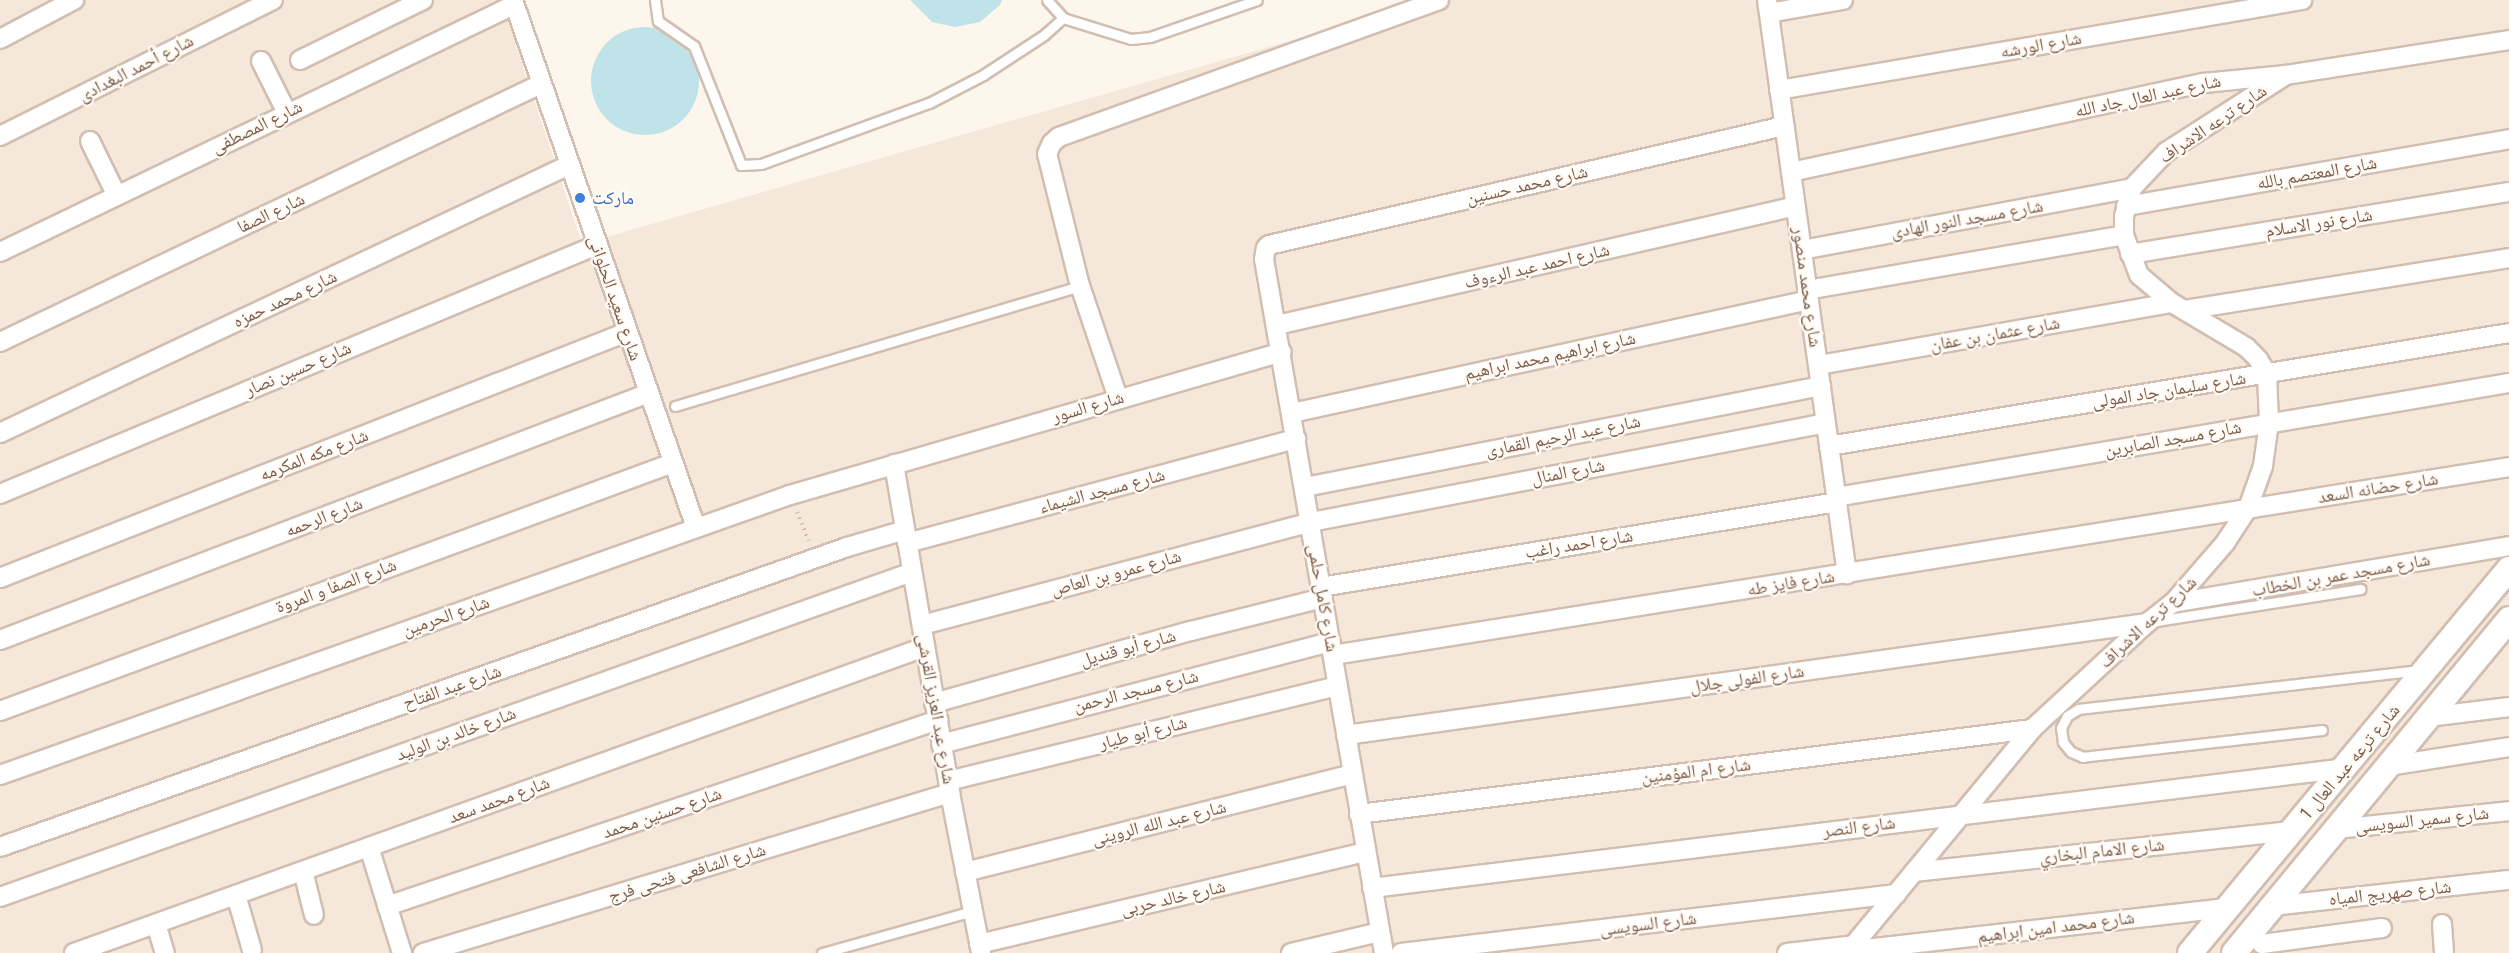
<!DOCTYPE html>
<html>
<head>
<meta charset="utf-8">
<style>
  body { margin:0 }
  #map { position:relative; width:2509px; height:953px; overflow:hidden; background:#fdf6ec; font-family:"Roboto Condensed","Noto Naskh Arabic",sans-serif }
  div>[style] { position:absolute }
  .residential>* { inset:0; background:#f5e8da }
  .water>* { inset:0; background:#bfe3e8 }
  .round { border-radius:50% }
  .path>* { height:4px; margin-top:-2px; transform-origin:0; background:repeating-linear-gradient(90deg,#d9b8a5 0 1.5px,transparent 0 6px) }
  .roads { filter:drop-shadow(2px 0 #d1beb0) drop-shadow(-2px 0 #d1beb0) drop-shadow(0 2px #d1beb0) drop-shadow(0 -2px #d1beb0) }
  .lane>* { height:9px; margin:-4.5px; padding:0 4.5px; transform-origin:4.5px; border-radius:4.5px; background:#fff }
  .street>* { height:18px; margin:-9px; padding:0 9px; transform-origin:9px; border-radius:9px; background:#fff }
  .secondary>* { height:24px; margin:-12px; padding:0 12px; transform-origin:12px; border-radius:12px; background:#fff }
  .dots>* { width:16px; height:16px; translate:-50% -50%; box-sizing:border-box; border:3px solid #fffaf3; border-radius:50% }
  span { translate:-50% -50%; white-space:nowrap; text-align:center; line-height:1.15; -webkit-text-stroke:4.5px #fffaf3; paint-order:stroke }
  .street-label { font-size:18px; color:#7a5c4d }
  .shop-label { font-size:18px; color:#366cbe }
  .left { translate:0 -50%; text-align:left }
</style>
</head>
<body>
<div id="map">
  <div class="residential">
    <div style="clip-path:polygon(0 0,501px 0,582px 244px,1432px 0,2509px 0,2509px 953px,0 953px)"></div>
  </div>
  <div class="water">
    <div style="clip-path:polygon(910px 0,1002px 0,1000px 5px,980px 22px,955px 27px,932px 22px)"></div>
    <div class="round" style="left:591px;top:27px;width:108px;height:108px"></div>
  </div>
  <div class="path">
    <div style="left:797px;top:512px;width:31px;rotate:68deg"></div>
  </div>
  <div class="roads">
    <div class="lane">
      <div style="left:655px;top:0;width:21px;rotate:82deg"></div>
      <div style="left:658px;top:21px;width:44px;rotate:34.8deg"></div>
      <div style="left:694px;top:46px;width:128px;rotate:68.4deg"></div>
      <div style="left:741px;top:165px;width:20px;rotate:-3deg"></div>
      <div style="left:761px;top:164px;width:179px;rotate:-20deg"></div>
      <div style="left:929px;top:103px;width:61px;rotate:-27.4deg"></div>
      <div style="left:983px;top:75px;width:73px;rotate:-33.3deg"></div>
      <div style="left:1044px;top:35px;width:25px;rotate:-42deg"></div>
      <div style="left:1047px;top:0;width:24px;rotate:48deg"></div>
      <div style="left:1063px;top:18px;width:71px;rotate:17.2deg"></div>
      <div style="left:1131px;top:39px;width:19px;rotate:-6deg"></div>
      <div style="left:1150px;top:37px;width:113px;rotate:-19.1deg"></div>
      <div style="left:675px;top:406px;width:422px;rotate:-16.5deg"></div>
      <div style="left:2156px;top:621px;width:207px;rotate:-8.9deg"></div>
      <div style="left:2322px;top:730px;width:241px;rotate:173.6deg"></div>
      <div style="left:2083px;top:757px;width:13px;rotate:-157deg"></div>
      <div style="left:2071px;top:752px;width:13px;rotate:-129deg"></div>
      <div style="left:2063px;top:742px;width:14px;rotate:-98deg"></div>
      <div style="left:2061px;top:728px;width:13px;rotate:-63deg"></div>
      <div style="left:2067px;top:716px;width:13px;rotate:-32deg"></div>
      <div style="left:2078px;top:709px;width:344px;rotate:-6.5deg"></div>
      <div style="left:822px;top:953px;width:156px;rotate:-15.6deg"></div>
    </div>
    <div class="street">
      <div style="left:513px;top:0;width:559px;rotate:70.88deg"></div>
      <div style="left:1767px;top:0;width:580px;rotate:82.07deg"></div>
      <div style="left:1769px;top:13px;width:75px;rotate:-10deg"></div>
      <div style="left:0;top:39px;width:84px;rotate:-27.8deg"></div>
      <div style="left:300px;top:60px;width:137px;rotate:-26deg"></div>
      <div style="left:261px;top:61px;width:58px;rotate:63.4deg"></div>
      <div style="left:1779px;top:90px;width:531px;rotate:-9.76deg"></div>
      <div style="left:0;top:136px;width:305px;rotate:-26.5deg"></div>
      <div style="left:90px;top:141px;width:61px;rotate:63.9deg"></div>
      <div style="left:1791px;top:172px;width:422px;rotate:-12.2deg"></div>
      <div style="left:2204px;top:83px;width:82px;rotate:-5.6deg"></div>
      <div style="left:2286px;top:75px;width:226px;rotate:-8.9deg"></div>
      <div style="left:2126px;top:206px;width:389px;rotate:-9.9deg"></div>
      <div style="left:1802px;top:250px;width:336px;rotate:-10.6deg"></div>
      <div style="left:0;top:252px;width:570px;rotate:-25.67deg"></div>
      <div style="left:2130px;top:254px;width:384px;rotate:-9.3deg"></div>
      <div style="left:1807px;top:290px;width:322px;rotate:-9.8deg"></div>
      <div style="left:2185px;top:310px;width:328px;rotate:-9.1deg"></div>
      <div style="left:1277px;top:325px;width:532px;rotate:-12.91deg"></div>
      <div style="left:0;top:342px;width:599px;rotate:-25.5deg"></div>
      <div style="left:1819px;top:365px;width:358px;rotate:-10deg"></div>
      <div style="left:1118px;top:398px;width:118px;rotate:-108.7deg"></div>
      <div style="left:1080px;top:286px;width:136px;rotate:-104deg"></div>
      <div style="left:1047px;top:154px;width:12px;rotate:-66deg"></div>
      <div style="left:1052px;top:143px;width:9px;rotate:-41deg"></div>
      <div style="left:1059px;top:137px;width:404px;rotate:-19.8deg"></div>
      <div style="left:1292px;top:413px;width:529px;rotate:-12.33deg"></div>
      <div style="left:0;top:433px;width:629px;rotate:-25.22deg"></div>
      <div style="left:1829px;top:446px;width:689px;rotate:-9.43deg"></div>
      <div style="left:894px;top:464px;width:334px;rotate:80.3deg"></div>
      <div style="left:950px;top:793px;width:163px;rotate:79deg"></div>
      <div style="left:1305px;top:487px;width:526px;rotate:-11.07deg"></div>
      <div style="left:0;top:494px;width:647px;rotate:-22.64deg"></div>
      <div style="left:1836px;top:497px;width:683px;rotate:-9.61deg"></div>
      <div style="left:907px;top:543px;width:403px;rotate:-15deg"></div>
      <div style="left:0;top:578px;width:674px;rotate:-21.42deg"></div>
      <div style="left:1321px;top:587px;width:523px;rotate:-9.35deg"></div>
      <div style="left:2173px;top:603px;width:341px;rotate:-9.6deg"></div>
      <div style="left:922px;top:625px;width:402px;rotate:-14.8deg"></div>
      <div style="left:1311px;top:522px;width:524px;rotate:-10.88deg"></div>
      <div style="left:0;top:640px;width:694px;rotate:-20.84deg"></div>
      <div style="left:1333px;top:655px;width:1191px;rotate:-9.08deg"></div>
      <div style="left:934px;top:703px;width:267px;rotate:-15.7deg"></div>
      <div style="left:1191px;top:631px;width:136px;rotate:-14deg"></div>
      <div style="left:0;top:711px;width:717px;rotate:-20.23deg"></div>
      <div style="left:2428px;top:717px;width:82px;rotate:-7deg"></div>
      <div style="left:1346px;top:735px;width:809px;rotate:-7.96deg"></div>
      <div style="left:941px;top:744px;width:403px;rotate:-14.7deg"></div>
      <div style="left:2388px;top:766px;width:122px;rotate:-8.9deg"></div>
      <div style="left:0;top:775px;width:838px;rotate:-19.52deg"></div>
      <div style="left:790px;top:495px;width:512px;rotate:-16.21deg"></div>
      <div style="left:948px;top:781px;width:401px;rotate:-13.7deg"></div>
      <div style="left:1359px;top:814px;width:678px;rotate:-7.2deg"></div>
      <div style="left:2336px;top:829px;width:174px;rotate:-5.9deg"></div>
      <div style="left:0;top:847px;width:899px;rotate:-19.5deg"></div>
      <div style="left:847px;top:547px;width:60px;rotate:-16.3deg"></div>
      <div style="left:369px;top:847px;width:111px;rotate:72.7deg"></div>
      <div style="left:303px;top:871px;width:45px;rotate:76deg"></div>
      <div style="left:965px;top:872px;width:400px;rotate:-14.2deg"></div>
      <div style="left:1914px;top:872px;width:379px;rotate:-6.2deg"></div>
      <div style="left:1372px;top:888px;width:982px;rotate:-7.02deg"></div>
      <div style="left:236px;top:895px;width:57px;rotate:73.8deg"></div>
      <div style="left:0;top:897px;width:968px;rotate:-19.61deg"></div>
      <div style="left:387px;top:906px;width:582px;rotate:-18.65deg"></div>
      <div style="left:2272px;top:906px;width:238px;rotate:-6.3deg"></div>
      <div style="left:156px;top:924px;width:30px;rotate:73deg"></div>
      <div style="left:2442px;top:924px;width:29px;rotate:86deg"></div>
      <div style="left:979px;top:944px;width:398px;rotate:-13.4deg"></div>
      <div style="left:2262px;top:944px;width:121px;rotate:-7.6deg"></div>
      <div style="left:1848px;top:951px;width:381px;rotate:-6.5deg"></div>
      <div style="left:74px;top:953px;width:904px;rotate:-19.78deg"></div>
      <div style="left:423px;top:953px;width:551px;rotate:-16.89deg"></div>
      <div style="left:1291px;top:953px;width:91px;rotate:-13.3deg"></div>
      <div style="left:1384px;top:953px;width:704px;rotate:-99.81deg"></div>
      <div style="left:1264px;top:259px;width:11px;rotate:-80deg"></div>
      <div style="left:1266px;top:248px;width:4px;rotate:-45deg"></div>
      <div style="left:1269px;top:245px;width:529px;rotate:-13.01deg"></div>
      <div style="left:1401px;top:953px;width:499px;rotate:-6.8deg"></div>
      <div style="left:1787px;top:953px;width:67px;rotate:-6.8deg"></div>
      <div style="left:1847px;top:953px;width:291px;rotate:-50.4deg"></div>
      <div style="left:2032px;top:729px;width:156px;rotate:-42.7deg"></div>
      <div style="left:2147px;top:623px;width:33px;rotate:-38deg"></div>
      <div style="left:2173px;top:603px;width:79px;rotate:-49.1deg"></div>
      <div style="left:2225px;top:543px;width:42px;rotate:-56.7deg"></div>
      <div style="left:2248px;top:508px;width:45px;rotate:-70.3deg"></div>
      <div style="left:2263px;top:466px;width:44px;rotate:-82.2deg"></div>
      <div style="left:2269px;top:422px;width:48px;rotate:-92.4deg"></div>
      <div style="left:2267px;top:374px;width:17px;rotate:-121deg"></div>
      <div style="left:2258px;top:359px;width:17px;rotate:-135deg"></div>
      <div style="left:2246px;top:347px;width:86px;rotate:-149.3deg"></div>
      <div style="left:2172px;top:303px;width:43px;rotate:-139.7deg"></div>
      <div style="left:2139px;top:275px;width:43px;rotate:-110.6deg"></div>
      <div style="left:2124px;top:235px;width:19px;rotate:-90deg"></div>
      <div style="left:2124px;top:216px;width:29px;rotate:-74deg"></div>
      <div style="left:2132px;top:188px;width:50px;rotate:-46.6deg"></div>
      <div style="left:2166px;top:152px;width:143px;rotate:-32.7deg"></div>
    </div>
    <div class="secondary">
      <div style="left:2190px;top:953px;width:499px;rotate:-50.3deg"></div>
      <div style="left:2234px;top:953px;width:433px;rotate:-50.5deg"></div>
    </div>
  </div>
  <div class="dots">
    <div style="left:580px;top:198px;background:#3f7fe0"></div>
  </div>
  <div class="street-label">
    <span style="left:2041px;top:45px;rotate:-10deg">شارع الورشه</span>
    <span style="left:136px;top:68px;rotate:-27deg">شارع أحمد البغدادى</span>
    <span style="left:2148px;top:96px;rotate:-12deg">شارع عبد العال جاد الله</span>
    <span style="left:2213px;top:124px;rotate:-34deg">شارع ترعه الاشراف</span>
    <span style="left:257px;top:127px;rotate:-26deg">شارع المصطفى</span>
    <span style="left:2317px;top:173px;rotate:-10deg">شارع المعتصم بالله</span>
    <span style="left:1527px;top:185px;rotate:-13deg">شارع محمد حسنين</span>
    <span style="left:271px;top:213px;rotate:-25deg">شارع الصفا</span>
    <span style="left:1967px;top:219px;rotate:-10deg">شارع مسجد النور الهادى</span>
    <span style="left:2319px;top:223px;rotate:-9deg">شارع نور الاسلام</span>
    <span style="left:1537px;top:266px;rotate:-13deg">شارع احمد عبد الرءوف</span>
    <span style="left:1807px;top:287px;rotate:82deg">شارع محمد منصور</span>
    <span style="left:615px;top:298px;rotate:71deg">شارع سعيد الحلوانى</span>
    <span style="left:285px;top:299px;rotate:-25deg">شارع محمد حمزه</span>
    <span style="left:1995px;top:334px;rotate:-10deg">شارع عثمان بن عفان</span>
    <span style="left:1550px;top:356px;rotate:-12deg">شارع ابراهيم محمد ابراهيم</span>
    <span style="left:298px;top:369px;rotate:-23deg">شارع حسين نصار</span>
    <span style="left:2169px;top:390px;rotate:-9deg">شارع سليمان جاد المولى</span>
    <span style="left:1088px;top:407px;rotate:-16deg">شارع السور</span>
    <span style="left:1563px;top:436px;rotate:-11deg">شارع عبد الرحيم القمارى</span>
    <span style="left:2173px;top:439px;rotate:-10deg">شارع مسجد الصابرين</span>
    <span style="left:314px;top:455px;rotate:-21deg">شارع مكه المكرمه</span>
    <span style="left:1568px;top:472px;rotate:-11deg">شارع المنال</span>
    <span style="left:2378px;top:488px;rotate:-9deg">شارع حضانه السعد</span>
    <span style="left:1102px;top:491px;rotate:-15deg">شارع مسجد الشيماء</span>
    <span style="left:324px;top:517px;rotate:-21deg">شارع الرحمه</span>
    <span style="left:1579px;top:544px;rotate:-9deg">شارع احمد راغب</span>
    <span style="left:1116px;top:573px;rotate:-15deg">شارع عمرو بن العاص</span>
    <span style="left:2341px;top:575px;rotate:-10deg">شارع مسجد عمر بن الخطاب</span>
    <span style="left:1791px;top:583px;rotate:-9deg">شارع فايز طه</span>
    <span style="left:336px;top:586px;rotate:-20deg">شارع الصفا و المروة</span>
    <span style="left:1323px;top:598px;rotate:80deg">شارع كامل حلمى</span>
    <span style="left:446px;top:616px;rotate:-19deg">شارع الحرمين</span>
    <span style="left:2148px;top:622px;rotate:-43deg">شارع ترعه الاشراف</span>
    <span style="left:1128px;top:648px;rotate:-15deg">شارع أبو قنديل</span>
    <span style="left:1747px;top:679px;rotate:-8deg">شارع الفولى جلال</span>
    <span style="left:452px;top:687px;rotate:-19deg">شارع عبد الفتاح</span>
    <span style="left:1136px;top:691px;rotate:-14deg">شارع مسجد الرحمن</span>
    <span style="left:936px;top:709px;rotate:80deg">شارع عبد العزيز القرشى</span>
    <span style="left:1143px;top:733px;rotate:-14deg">شارع أبو طيار</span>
    <span style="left:456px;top:734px;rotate:-20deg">شارع خالد بن الوليد</span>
    <span style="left:2350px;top:762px;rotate:-50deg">شارع ترعه عبد العال 1</span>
    <span style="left:1696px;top:771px;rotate:-7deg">شارع ام المؤمنين</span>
    <span style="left:499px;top:800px;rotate:-20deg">شارع محمد سعد</span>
    <span style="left:662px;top:813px;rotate:-19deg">شارع حسنين محمد</span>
    <span style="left:2422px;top:820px;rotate:-6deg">شارع سمير السويسى</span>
    <span style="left:1159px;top:823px;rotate:-14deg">شارع عبد الله الروينى</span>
    <span style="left:1859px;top:827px;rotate:-7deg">شارع النصر</span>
    <span style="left:2102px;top:851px;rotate:-6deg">شارع الامام البخاري</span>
    <span style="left:687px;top:873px;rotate:-17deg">شارع الشافعى فتحى فرج</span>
    <span style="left:2390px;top:893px;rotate:-6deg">شارع صهريج المياه</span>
    <span style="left:1173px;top:898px;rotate:-13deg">شارع خالد حربى</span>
    <span style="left:1648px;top:924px;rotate:-7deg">شارع السويسى</span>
    <span style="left:2056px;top:927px;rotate:-7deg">شارع محمد امين ابراهيم</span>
  </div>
  <div class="shop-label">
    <span class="left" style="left:592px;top:198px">ماركت</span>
  </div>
</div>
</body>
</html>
